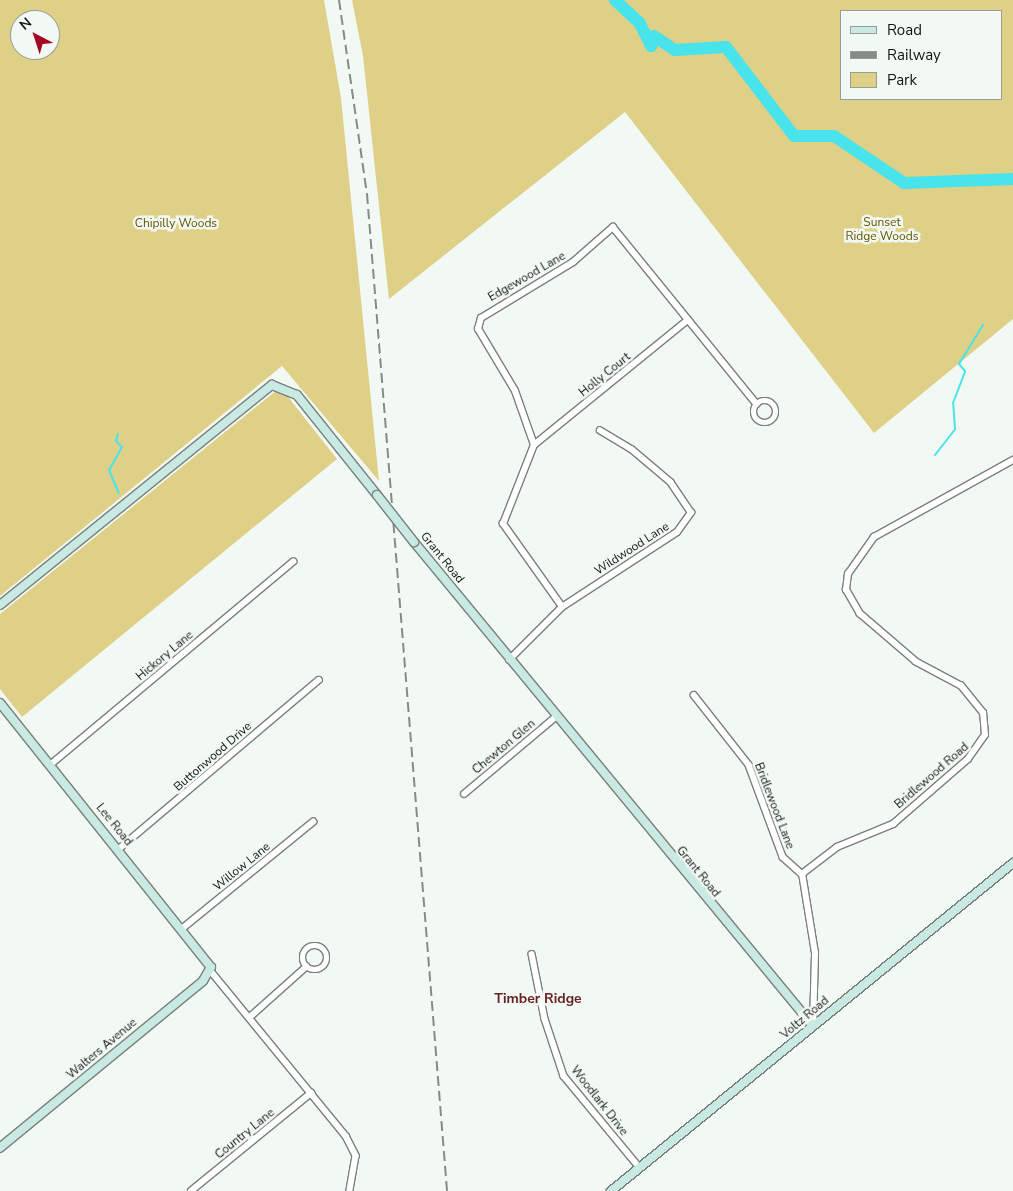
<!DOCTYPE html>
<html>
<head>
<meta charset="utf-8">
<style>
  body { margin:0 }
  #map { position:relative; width:1013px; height:1191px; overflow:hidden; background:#f2f8f3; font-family:"Nunito Sans",sans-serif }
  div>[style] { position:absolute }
  .green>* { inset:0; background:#dfd087 }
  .stream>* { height:2px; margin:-1px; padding:0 1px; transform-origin:1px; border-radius:1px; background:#48e3eb }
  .river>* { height:12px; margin:-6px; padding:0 6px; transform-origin:6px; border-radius:6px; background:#48e3eb }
  .roads { filter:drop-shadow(1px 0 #7b807c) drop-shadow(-1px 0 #7b807c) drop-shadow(0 1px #7b807c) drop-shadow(0 -1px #7b807c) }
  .street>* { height:5.5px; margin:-2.75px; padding:0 2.75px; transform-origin:2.75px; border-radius:2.75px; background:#fff }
  .street>.ring { margin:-2.75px; padding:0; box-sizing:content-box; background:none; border:5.5px solid #fff; border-radius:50% }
  .secondary>* { height:8px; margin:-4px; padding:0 4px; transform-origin:4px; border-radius:4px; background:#c8eae2 }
  .rail>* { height:2px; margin-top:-1px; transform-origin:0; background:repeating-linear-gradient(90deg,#878b88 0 10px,transparent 0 15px) }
  .bridges { filter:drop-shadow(1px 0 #7b807c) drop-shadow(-1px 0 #7b807c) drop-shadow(0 1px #7b807c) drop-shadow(0 -1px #7b807c) }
  .secondary-bridge>* { height:8px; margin:-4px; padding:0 4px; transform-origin:4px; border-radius:4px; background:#c8eae2 }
  span { translate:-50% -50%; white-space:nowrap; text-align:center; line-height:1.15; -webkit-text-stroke:5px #f2f8f3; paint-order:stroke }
  .park-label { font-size:12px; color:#635500 }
  .street-label { font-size:12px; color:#131513 }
  .neighbourhood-label { font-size:14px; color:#672223; font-weight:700 }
  .legend { position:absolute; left:840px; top:10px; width:162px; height:90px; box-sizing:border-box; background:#f2f8f3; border:1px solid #999d99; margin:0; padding:6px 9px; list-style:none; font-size:15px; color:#131513 }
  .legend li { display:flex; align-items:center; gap:10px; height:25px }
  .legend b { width:25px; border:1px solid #999d99 }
  .north { position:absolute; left:10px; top:10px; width:50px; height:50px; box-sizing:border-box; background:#f2f8f3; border:1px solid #999d99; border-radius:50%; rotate:320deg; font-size:14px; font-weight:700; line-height:20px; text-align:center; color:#131513 }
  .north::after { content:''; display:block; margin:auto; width:18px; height:22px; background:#a40924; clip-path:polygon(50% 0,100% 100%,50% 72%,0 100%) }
</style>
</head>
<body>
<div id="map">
  <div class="green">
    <div style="clip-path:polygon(evenodd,0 0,324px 0,341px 98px,379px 481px,282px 366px,0 596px,0 0,20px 20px,50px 20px,50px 50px,20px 50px,20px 20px)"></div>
    <div style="clip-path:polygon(evenodd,352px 0,1013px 0,1013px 319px,874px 433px,625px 112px,389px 299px,363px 56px,352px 0,1002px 11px,1002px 99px,842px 99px,842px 11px,1002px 11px)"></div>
    <div style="clip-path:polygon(277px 390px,285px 393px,337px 459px,22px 717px,0 689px,0 614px)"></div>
  </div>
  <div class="stream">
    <div style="left:118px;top:434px;width:7px;rotate:106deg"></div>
    <div style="left:116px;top:441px;width:8px;rotate:45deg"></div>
    <div style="left:122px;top:447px;width:26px;rotate:119deg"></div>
    <div style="left:109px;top:470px;width:25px;rotate:67deg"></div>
    <div style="left:935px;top:455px;width:33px;rotate:-52deg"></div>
    <div style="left:955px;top:429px;width:26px;rotate:-94deg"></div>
    <div style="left:953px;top:403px;width:34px;rotate:-69deg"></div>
    <div style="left:965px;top:371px;width:9px;rotate:-131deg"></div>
    <div style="left:959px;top:364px;width:46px;rotate:-58.4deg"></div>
  </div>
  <div class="river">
    <div style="left:615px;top:0;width:33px;rotate:43deg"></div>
    <div style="left:639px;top:22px;width:27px;rotate:63deg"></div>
    <div style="left:651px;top:46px;width:10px;rotate:-73deg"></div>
    <div style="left:654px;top:36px;width:25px;rotate:34deg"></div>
    <div style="left:675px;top:50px;width:51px;rotate:-3.4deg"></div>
    <div style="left:726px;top:47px;width:112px;rotate:52.6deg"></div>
    <div style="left:794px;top:136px;width:40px"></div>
    <div style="left:834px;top:136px;width:84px;rotate:33.9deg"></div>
    <div style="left:904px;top:183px;width:109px;rotate:-2.1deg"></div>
  </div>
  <div class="roads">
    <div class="street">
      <div class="ring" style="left:754px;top:401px;width:16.5px;height:16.5px"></div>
      <div style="left:534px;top:445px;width:198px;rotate:-39.1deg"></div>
      <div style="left:562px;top:607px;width:102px;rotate:-125.4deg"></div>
      <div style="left:503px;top:524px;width:85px;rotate:-68.6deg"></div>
      <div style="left:534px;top:445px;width:57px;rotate:-109.4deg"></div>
      <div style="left:515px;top:391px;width:72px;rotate:-120.8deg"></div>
      <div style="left:478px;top:329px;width:11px;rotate:-75deg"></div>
      <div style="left:481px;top:318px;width:108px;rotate:-31.3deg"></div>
      <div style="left:573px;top:262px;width:53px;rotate:-41.2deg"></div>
      <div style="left:613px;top:227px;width:228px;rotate:50.9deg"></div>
      <div style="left:509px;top:660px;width:75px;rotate:-45deg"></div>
      <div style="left:562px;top:607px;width:137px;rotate:-33.1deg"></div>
      <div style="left:677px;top:532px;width:24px;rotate:-54deg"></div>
      <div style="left:691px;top:513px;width:36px;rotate:-124deg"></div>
      <div style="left:671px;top:483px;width:51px;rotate:-139.8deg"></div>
      <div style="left:632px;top:450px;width:37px;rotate:-149deg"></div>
      <div style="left:694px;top:695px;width:89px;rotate:51.8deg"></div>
      <div style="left:749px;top:765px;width:98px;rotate:69.7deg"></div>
      <div style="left:783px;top:857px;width:25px;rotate:42deg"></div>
      <div style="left:50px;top:765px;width:317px;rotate:-39.9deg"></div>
      <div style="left:464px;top:794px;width:121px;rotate:-40deg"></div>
      <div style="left:120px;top:848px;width:260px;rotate:-40.2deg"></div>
      <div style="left:183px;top:928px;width:168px;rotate:-39.2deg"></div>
      <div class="ring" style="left:303px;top:946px;width:18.5px;height:18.5px"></div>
      <div style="left:532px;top:954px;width:66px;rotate:78.7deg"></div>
      <div style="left:545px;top:1019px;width:60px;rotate:71.6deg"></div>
      <div style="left:564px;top:1076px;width:119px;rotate:50.4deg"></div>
      <div style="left:210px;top:970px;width:215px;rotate:50.7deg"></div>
      <div style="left:346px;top:1136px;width:22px;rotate:63deg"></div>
      <div style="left:356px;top:1156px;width:36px;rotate:100deg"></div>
      <div style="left:251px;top:1016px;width:74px;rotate:-41.7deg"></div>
      <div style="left:813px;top:1026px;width:73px;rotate:-88.4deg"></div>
      <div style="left:815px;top:953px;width:80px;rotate:-99.3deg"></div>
      <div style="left:802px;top:874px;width:44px;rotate:-37.6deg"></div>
      <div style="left:837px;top:847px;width:61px;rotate:-22.3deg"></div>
      <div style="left:893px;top:824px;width:99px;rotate:-40.9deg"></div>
      <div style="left:968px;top:759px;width:29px;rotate:-55deg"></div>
      <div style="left:985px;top:735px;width:22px;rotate:-95deg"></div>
      <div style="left:983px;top:713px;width:35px;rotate:-129deg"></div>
      <div style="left:961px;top:686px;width:51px;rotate:-151.9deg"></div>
      <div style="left:916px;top:662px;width:74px;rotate:-139.4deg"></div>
      <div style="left:860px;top:614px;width:28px;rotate:-120deg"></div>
      <div style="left:846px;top:590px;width:16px;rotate:-83deg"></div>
      <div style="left:848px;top:574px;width:45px;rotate:-54.9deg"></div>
      <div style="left:874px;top:537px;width:159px;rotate:-29deg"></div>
      <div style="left:191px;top:1191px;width:155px;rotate:-39.2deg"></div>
    </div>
    <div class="secondary">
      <div style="left:414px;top:542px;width:627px;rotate:50.5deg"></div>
      <div style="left:0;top:605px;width:350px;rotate:-39deg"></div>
      <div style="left:272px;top:385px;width:27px;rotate:22deg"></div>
      <div style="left:297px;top:395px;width:128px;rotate:51.3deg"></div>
      <div style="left:0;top:703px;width:338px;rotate:51.4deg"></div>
      <div style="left:211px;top:967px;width:16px;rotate:120deg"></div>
      <div style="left:203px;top:981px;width:263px;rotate:140.6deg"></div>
      <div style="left:611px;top:1191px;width:519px;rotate:-39.21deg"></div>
    </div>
  </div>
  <div class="rail">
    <div style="left:339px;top:0;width:196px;rotate:81.8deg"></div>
    <div style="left:367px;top:194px;width:1000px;rotate:85.41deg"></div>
  </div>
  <div class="bridges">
    <div class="secondary-bridge">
      <div style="left:377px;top:495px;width:60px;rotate:51.8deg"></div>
    </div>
  </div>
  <div class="park-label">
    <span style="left:882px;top:230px">Sunset<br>Ridge Woods</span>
    <span style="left:176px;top:224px">Chipilly Woods</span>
  </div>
  <div class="street-label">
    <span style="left:527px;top:277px;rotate:-30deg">Edgewood Lane</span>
    <span style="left:605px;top:375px;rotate:-39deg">Holly Court</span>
    <span style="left:632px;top:549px;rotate:-33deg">Wildwood Lane</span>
    <span style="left:442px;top:558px;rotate:51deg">Grant Road</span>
    <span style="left:165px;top:656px;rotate:-40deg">Hickory Lane</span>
    <span style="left:504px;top:747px;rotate:-40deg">Chewton Glen</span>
    <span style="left:213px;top:757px;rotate:-41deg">Buttonwood Drive</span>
    <span style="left:932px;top:776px;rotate:-41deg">Bridlewood Road</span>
    <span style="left:774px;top:806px;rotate:69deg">Bridlewood Lane</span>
    <span style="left:114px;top:825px;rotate:51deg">Lee Road</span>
    <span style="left:242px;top:867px;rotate:-39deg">Willow Lane</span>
    <span style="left:698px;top:872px;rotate:51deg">Grant Road</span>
    <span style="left:805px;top:1018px;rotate:-40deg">Voltz Road</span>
    <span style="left:102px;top:1049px;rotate:-40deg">Walters Avenue</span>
    <span style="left:599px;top:1101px;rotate:52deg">Woodlark Drive</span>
    <span style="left:245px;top:1134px;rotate:-39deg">Country Lane</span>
  </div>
  <div class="neighbourhood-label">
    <span style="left:538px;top:999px">Timber Ridge</span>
  </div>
  <ul class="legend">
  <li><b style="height:6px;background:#c8eae2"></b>Road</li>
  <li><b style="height:6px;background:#878b88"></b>Railway</li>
  <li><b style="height:14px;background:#dfd087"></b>Park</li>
  </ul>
  <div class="north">N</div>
</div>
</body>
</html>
